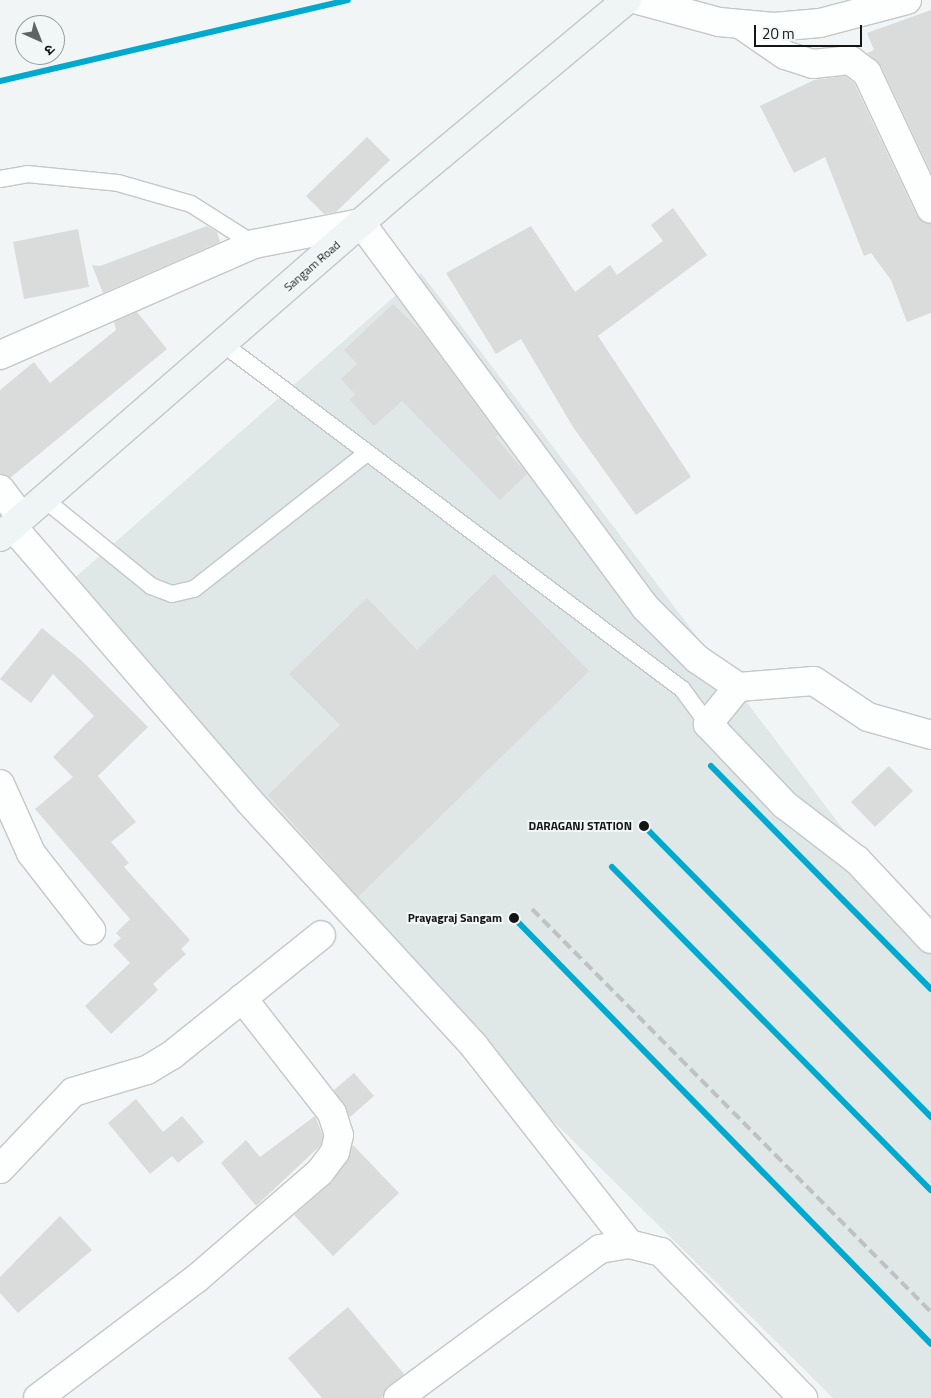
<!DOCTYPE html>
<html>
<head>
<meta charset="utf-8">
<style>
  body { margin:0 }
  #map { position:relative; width:931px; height:1398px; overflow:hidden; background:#f2f5f5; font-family:"Titillium Web","Noto Sans Devanagari",sans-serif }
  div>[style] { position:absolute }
  .built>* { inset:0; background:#dfe7e7 }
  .building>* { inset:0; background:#dadbdb }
  .roads { filter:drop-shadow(1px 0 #c5c7c7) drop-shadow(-1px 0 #c5c7c7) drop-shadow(0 1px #c5c7c7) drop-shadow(0 -1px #c5c7c7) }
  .lane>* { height:16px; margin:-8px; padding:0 8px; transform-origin:8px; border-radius:8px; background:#fdfefe }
  .street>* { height:28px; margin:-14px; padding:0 14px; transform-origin:14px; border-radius:14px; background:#fdfefe }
  .secondary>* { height:28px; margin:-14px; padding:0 14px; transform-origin:14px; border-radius:14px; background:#eff5f5 }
  .rail>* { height:4px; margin-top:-2px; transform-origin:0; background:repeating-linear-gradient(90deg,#c0c1c1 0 10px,transparent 0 15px) }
  .rail-1>* { height:6px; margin:-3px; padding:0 3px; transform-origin:3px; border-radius:3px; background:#00a9ce }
  .dots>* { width:14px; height:14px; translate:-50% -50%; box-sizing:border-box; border:2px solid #f1f6f6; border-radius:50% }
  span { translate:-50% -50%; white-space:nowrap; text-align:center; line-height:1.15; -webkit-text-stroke:4px #f1f6f6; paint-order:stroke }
  .street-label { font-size:12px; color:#141616 }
  .stop-label { font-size:12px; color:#141616; font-weight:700 }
  .right { translate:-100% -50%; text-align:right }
  .north { position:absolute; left:15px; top:15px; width:50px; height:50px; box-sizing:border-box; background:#f1f6f6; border:1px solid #999c9c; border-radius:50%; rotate:136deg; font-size:14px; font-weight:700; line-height:20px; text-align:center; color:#141616 }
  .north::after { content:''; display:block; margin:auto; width:18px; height:22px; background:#626464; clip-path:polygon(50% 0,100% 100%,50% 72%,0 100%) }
  .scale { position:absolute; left:754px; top:25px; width:108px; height:22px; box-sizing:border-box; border:2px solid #141616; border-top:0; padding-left:6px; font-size:15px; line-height:18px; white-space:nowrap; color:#141616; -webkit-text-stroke:4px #f1f6f6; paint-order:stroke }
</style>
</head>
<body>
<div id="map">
  <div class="built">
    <div style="clip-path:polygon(421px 273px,843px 829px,931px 922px,931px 1398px,833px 1398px,380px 950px,53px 597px)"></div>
  </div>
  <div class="building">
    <div style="clip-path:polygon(931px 10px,931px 172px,881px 66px,867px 53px,874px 50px,867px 33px)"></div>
    <div style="clip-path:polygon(845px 76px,854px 83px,917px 216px,931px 224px,931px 313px,907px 322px,891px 280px,871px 253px,864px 256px,825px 157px,794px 173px,760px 106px,814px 80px)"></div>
    <div style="clip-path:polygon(367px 137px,390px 160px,336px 212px,324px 214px,306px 196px)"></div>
    <div style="clip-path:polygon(673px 208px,707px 255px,598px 336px,691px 477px,636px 515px,573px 427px,521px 339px,496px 354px,446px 273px,531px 226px,575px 292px,610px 265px,617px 275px,663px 241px,651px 225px)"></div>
    <div style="clip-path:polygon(207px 226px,217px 232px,220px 242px,103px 293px,92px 265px,100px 266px)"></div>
    <div style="clip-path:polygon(78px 229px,89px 287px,24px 299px,13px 242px)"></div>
    <div style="clip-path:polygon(393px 304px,422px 332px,498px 435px,495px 437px,527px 474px,500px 500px,402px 401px,374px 426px,350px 400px,355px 394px,341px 379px,357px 364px,344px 350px)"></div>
    <div style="clip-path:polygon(137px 312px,167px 349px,10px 478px,0 474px,0 390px,34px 362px,50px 383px,116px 330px,114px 322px)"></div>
    <div style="clip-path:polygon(494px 574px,589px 671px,358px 897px,268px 795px,340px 725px,289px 674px,367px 598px,417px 650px)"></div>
    <div style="clip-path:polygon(42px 628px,81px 660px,148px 727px,98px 776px,136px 822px,111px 842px,129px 863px,124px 867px,190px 940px,181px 949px,186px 954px,153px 984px,158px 990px,111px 1034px,85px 1006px,130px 963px,113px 945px,121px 938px,116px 933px,130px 919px,35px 809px,73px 777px,53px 757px,94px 716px,53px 674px,31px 703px,0 679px)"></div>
    <div style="clip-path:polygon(889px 766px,913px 791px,875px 827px,851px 802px)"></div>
    <div style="clip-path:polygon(354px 1073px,374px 1096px,350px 1117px,334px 1090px)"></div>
    <div style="clip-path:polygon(136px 1099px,163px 1132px,182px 1116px,204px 1142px,178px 1163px,172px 1156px,150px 1174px,108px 1123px)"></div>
    <div style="clip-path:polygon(315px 1116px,323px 1136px,321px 1145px,256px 1206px,221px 1163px,246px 1140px,260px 1157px)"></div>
    <div style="clip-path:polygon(353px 1145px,399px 1193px,333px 1256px,294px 1215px,332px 1182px)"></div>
    <div style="clip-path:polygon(60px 1216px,92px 1250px,18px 1313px,0 1293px,0 1277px)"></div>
    <div style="clip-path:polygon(348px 1307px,404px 1374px,381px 1398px,322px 1398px,288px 1358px)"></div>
  </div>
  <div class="roads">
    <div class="lane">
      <div style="left:0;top:179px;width:27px;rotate:-10deg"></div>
      <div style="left:27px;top:174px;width:91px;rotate:5.6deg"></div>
      <div style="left:118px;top:183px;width:76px;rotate:16deg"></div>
      <div style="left:191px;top:204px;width:75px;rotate:32.4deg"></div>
      <div style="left:223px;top:344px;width:574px;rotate:36.93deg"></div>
      <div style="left:682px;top:689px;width:44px;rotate:53.4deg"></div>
      <div style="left:44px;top:499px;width:138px;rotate:39.1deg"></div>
      <div style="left:151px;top:586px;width:22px;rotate:21deg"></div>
      <div style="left:172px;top:594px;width:23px;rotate:-13deg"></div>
      <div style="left:194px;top:589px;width:220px;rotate:-38.2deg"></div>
    </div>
    <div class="street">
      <div style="left:638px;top:0;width:84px;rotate:15.2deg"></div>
      <div style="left:719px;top:22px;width:55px;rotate:5.2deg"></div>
      <div style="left:774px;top:27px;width:46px;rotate:-5deg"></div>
      <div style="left:820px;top:23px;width:90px;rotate:-14.8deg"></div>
      <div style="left:740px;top:24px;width:55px;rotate:34.6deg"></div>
      <div style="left:785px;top:55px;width:29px;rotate:18deg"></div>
      <div style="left:813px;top:64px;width:37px;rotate:-6deg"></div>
      <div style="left:850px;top:60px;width:21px;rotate:37deg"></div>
      <div style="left:867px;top:73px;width:150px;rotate:64.8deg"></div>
      <div style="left:0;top:355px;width:277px;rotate:-23.6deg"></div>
      <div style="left:254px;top:244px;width:109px;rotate:-11.1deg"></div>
      <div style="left:361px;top:223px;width:478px;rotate:53.5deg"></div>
      <div style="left:645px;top:607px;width:74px;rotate:45deg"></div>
      <div style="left:697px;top:659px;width:50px;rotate:34.3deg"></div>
      <div style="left:738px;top:687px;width:76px;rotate:-4.5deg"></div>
      <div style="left:814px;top:681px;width:65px;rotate:33.7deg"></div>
      <div style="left:868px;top:717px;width:66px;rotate:15.9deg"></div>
      <div style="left:0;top:489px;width:36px;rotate:53deg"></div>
      <div style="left:12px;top:526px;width:364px;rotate:49.2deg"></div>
      <div style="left:250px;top:802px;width:331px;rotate:47.4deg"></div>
      <div style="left:474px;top:1046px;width:251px;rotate:51.9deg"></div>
      <div style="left:738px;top:687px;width:48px;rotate:129deg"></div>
      <div style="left:708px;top:724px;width:112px;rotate:46.5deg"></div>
      <div style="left:785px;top:805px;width:91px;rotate:37.4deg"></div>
      <div style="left:857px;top:860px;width:108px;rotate:46.9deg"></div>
      <div style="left:0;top:784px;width:76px;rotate:65.8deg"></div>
      <div style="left:31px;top:853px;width:98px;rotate:52.1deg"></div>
      <div style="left:0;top:1169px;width:106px;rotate:-46.5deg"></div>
      <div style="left:73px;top:1092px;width:77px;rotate:-16.6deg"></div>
      <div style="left:147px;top:1070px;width:29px;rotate:-31deg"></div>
      <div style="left:172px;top:1055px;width:191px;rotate:-38.8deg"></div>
      <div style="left:38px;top:1398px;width:198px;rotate:-37deg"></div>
      <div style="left:196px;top:1279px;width:164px;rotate:-40.8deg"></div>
      <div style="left:320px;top:1172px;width:25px;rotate:-53deg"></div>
      <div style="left:335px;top:1152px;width:17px;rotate:-77deg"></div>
      <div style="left:339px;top:1135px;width:23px;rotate:-108deg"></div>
      <div style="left:332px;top:1113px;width:146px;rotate:-128deg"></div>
      <div style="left:398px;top:1398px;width:251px;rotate:-36.4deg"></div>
      <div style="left:600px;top:1249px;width:29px;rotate:-10deg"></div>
      <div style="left:629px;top:1244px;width:33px;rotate:14deg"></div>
      <div style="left:661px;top:1252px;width:204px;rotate:45.8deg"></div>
    </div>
    <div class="secondary">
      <div style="left:0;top:537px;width:524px;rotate:-41.05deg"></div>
      <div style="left:395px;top:193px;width:302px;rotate:-39.8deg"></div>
    </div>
  </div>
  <div class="rail">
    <div style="left:711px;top:766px;width:313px;rotate:45.4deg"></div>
    <div style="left:644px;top:826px;width:409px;rotate:45.4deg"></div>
    <div style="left:612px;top:867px;width:454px;rotate:45.4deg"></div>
    <div style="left:532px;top:909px;width:567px;rotate:45.29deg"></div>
    <div style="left:514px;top:918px;width:596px;rotate:45.61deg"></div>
  </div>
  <div class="rail-1">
    <div style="left:0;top:81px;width:357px;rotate:-13.1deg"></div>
    <div style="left:711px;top:766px;width:313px;rotate:45.4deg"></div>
    <div style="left:644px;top:826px;width:409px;rotate:45.4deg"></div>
    <div style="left:612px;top:867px;width:454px;rotate:45.4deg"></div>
    <div style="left:514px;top:918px;width:596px;rotate:45.61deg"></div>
  </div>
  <div class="dots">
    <div style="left:644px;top:826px;background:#141616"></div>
    <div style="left:514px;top:918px;background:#141616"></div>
  </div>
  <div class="street-label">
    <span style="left:312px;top:266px;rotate:-41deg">Sangam Road</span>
  </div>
  <div class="stop-label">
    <span class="right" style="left:632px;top:826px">DARAGANJ STATION</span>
    <span class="right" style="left:502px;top:918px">Prayagraj Sangam</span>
  </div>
  <div class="north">उ</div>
  <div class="scale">20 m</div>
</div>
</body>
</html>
